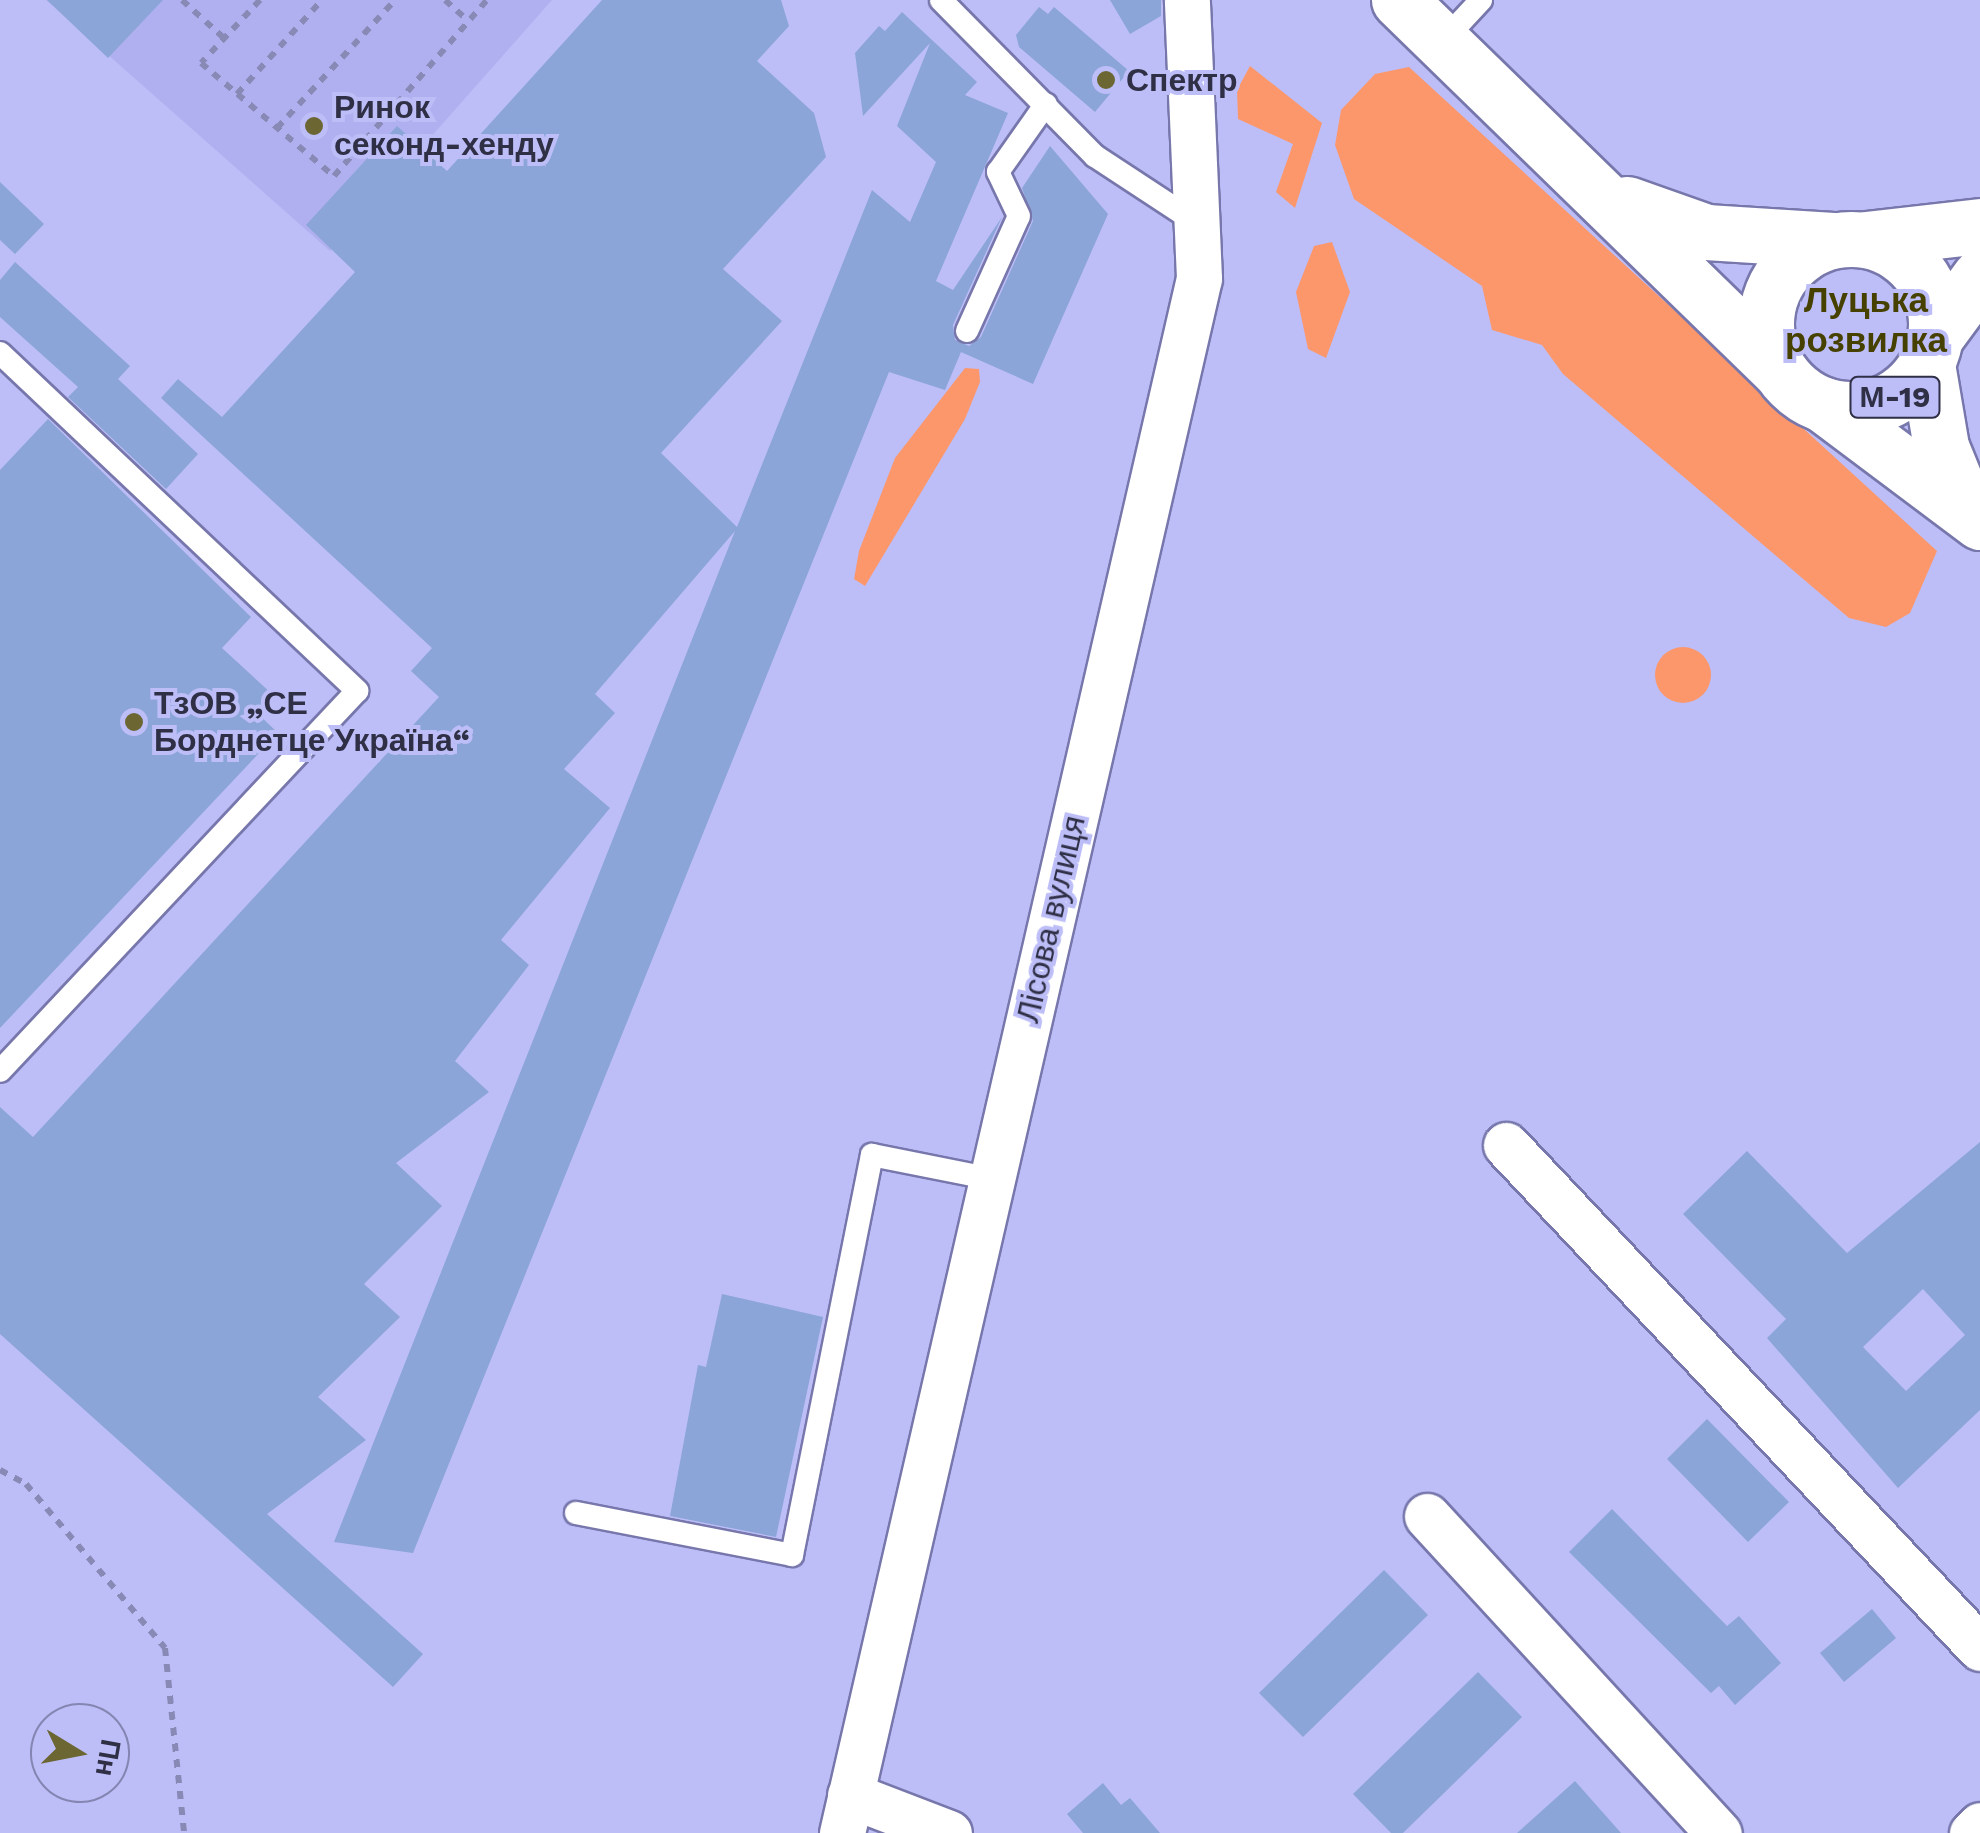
<!DOCTYPE html>
<html>
<head>
<meta charset="utf-8">
<style>
  body { margin:0 }
  #map { position:relative; width:1980px; height:1833px; overflow:hidden; background:#bdbef8; font-family:"Work Sans",sans-serif }
  div>[style] { position:absolute }
  .built>* { inset:0; background:#b0b0f0 }
  .green>* { inset:0; background:#fc976c }
  .round { border-radius:50% }
  .building>* { inset:0; background:#8ba5d8 }
  .path>* { height:6px; margin-top:-3px; transform-origin:0; background:repeating-linear-gradient(90deg,#8989b6 0 8px,transparent 0 16px) }
  .roads { filter:drop-shadow(2px 0 #7777ac) drop-shadow(-2px 0 #7777ac) drop-shadow(0 2px #7777ac) drop-shadow(0 -2px #7777ac) }
  .lane>* { height:22px; margin:-11px; padding:0 11px; transform-origin:11px; border-radius:11px; background:#fff }
  .street>* { height:45px; margin:-22.5px; padding:0 22.5px; transform-origin:22.5px; border-radius:22.5px; background:#fff }
  .primary>* { height:55px; margin:-27.5px; padding:0 27.5px; transform-origin:27.5px; border-radius:27.5px; background:#fff }
  .highway>* { height:55px; margin:-27.5px; padding:0 27.5px; transform-origin:27.5px; border-radius:27.5px; background:#fff }
  .highway>.ring { margin:-27.5px; padding:0; box-sizing:content-box; background:none; border:55px solid #fff; border-radius:50% }
  .dots>* { width:28px; height:28px; translate:-50% -50%; box-sizing:border-box; border:5px solid #bdbef8; border-radius:50% }
  span { translate:-50% -50%; white-space:nowrap; text-align:center; line-height:1.15; -webkit-text-stroke:8px #bdbef8; paint-order:stroke }
  .shield-label span { padding:2px 8px; background:#bdbef8; border:2px solid; border-radius:8px; -webkit-text-stroke-width:0 }
  .shield-label { font-size:30px; color:#2f2f46; font-weight:700 }
  .poi-label { font-size:32px; color:#2f2f46; font-weight:700 }
  .left { translate:0 -50%; text-align:left }
  .street-label { font-size:32px; color:#2f2f46 }
  .neighbourhood-label { font-size:35px; color:#474100; font-weight:700 }
  .north { position:absolute; left:30px; top:1703px; width:100px; height:100px; box-sizing:border-box; background:#bdbef8; border:2px solid #8485b1; border-radius:50%; rotate:100deg; font-size:28px; font-weight:700; line-height:40px; text-align:center; color:#2f2f46 }
  .north::after { content:''; display:block; margin:auto; width:35px; height:45px; background:#6b6632; clip-path:polygon(50% 0,100% 100%,50% 72%,0 100%) }
</style>
</head>
<body>
<div id="map">
  <div class="built">
    <div style="clip-path:polygon(46px 0,552px 0,330px 251px)"></div>
  </div>
  <div class="green">
    <div style="clip-path:polygon(1250px 66px,1322px 123px,1295px 208px,1276px 192px,1293px 144px,1238px 119px,1237px 90px)"></div>
    <div style="clip-path:polygon(1409px 67px,1937px 551px,1910px 613px,1886px 627px,1849px 618px,1563px 374px,1542px 345px,1492px 330px,1482px 286px,1354px 199px,1335px 145px,1341px 110px,1375px 74px)"></div>
    <div style="clip-path:polygon(1332px 242px,1350px 292px,1326px 358px,1308px 349px,1296px 292px,1314px 246px)"></div>
    <div style="clip-path:polygon(965px 368px,979px 369px,980px 382px,965px 419px,865px 586px,854px 579px,859px 551px,895px 458px)"></div>
    <div class="round" style="left:1655px;top:647px;width:56px;height:56px"></div>
  </div>
  <div class="building">
    <div style="clip-path:polygon(47px 0,163px 0,108px 58px)"></div>
    <div style="clip-path:polygon(602px 0,781px 0,789px 26px,757px 61px,814px 113px,826px 157px,723px 269px,782px 321px,661px 453px,737px 527px,872px 190px,910px 222px,936px 162px,897px 126px,930px 43px,863px 116px,855px 53px,879px 26px,885px 31px,902px 12px,977px 82px,965px 95px,1008px 113px,936px 281px,953px 290px,1002px 217px,953px 325px,955px 340px,969px 346px,981px 337px,1033px 221px,1022px 188px,1050px 146px,1108px 214px,1033px 384px,961px 352px,945px 390px,889px 372px,413px 1553px,334px 1542px,735px 531px,595px 694px,615px 713px,564px 769px,610px 808px,501px 940px,529px 965px,455px 1061px,489px 1092px,396px 1163px,442px 1206px,364px 1284px,400px 1317px,318px 1397px,366px 1440px,267px 1514px,423px 1654px,393px 1687px,0 1334px,0 1107px,33px 1137px,439px 697px,411px 671px,432px 648px,161px 398px,178px 379px,222px 417px,355px 272px,306px 225px,397px 126px,447px 171px)"></div>
    <div style="clip-path:polygon(1110px 0,1161px 0,1161px 16px,1130px 34px)"></div>
    <div style="clip-path:polygon(1039px 7px,1048px 14px,1054px 7px,1129px 71px,1095px 112px,1019px 47px,1016px 35px)"></div>
    <div style="clip-path:polygon(0 182px,44px 224px,15px 254px,0 240px)"></div>
    <div style="clip-path:polygon(15px 262px,130px 366px,118px 379px,198px 454px,166px 489px,68px 397px,78px 387px,0 317px,0 280px)"></div>
    <div style="clip-path:polygon(48px 419px,251px 617px,222px 648px,272px 694px,256px 712px,278px 733px,0 1028px,0 470px)"></div>
    <div style="clip-path:polygon(evenodd,1980px 1142px,1980px 1410px,1898px 1488px,1767px 1338px,1786px 1319px,1683px 1214px,1747px 1151px,1847px 1253px,1980px 1142px,1923px 1289px,1965px 1335px,1906px 1391px,1863px 1347px,1923px 1289px)"></div>
    <div style="clip-path:polygon(722px 1294px,823px 1317px,776px 1537px,670px 1516px,698px 1365px,706px 1367px)"></div>
    <div style="clip-path:polygon(1707px 1419px,1789px 1502px,1748px 1542px,1667px 1459px)"></div>
    <div style="clip-path:polygon(1612px 1509px,1727px 1626px,1739px 1616px,1781px 1663px,1735px 1705px,1719px 1686px,1711px 1693px,1569px 1552px)"></div>
    <div style="clip-path:polygon(1384px 1570px,1428px 1615px,1303px 1737px,1259px 1693px)"></div>
    <div style="clip-path:polygon(1872px 1609px,1896px 1638px,1844px 1682px,1820px 1653px)"></div>
    <div style="clip-path:polygon(1478px 1672px,1522px 1717px,1403px 1833px,1391px 1833px,1353px 1794px)"></div>
    <div style="clip-path:polygon(1575px 1781px,1621px 1833px,1517px 1833px)"></div>
    <div style="clip-path:polygon(1103px 1783px,1121px 1805px,1130px 1798px,1160px 1833px,1083px 1833px,1067px 1814px)"></div>
  </div>
  <div class="path">
    <div style="left:182px;top:0;width:58px;rotate:42.2deg"></div>
    <div style="left:260px;top:0;width:86px;rotate:133.1deg"></div>
    <div style="left:201px;top:63px;width:175px;rotate:40.4deg"></div>
    <div style="left:334px;top:176px;width:233px;rotate:-49deg"></div>
    <div style="left:445px;top:0;width:31px;rotate:42deg"></div>
    <div style="left:237px;top:94px;width:127px;rotate:-47.9deg"></div>
    <div style="left:277px;top:128px;width:174px;rotate:-47.3deg"></div>
    <div style="left:0;top:1470px;width:30px;rotate:28deg"></div>
    <div style="left:26px;top:1484px;width:215px;rotate:49.7deg"></div>
    <div style="left:165px;top:1648px;width:186px;rotate:84.1deg"></div>
  </div>
  <div class="roads">
    <div class="lane">
      <div style="left:941px;top:0;width:219px;rotate:45.4deg"></div>
      <div style="left:1095px;top:156px;width:122px;rotate:33.3deg"></div>
      <div style="left:1443px;top:41px;width:56px;rotate:-47.2deg"></div>
      <div style="left:967px;top:331px;width:126px;rotate:-65.7deg"></div>
      <div style="left:1019px;top:216px;width:49px;rotate:-115.5deg"></div>
      <div style="left:998px;top:172px;width:83px;rotate:-54.8deg"></div>
      <div style="left:0;top:353px;width:492px;rotate:43.4deg"></div>
      <div style="left:357px;top:691px;width:521px;rotate:133.21deg"></div>
      <div style="left:576px;top:1513px;width:220px;rotate:11deg"></div>
      <div style="left:792px;top:1555px;width:408px;rotate:-78.7deg"></div>
      <div style="left:872px;top:1155px;width:122px;rotate:11.3deg"></div>
    </div>
    <div class="street">
      <div style="left:1506px;top:1145px;width:691px;rotate:46.7deg"></div>
      <div style="left:1427px;top:1516px;width:431px;rotate:47.4deg"></div>
      <div style="left:850px;top:1795px;width:106px;rotate:21deg"></div>
      <div style="left:842px;top:1833px;width:1595px;rotate:-77.07deg"></div>
      <div style="left:1199px;top:278px;width:278px;rotate:-92.5deg"></div>
      <div style="left:1972px;top:1833px;width:11px;rotate:-45deg"></div>
    </div>
    <div class="primary">
      <div style="left:1866px;top:239px;width:115px;rotate:-6.5deg"></div>
      <div style="left:1936px;top:336px;width:74px;rotate:-53.7deg"></div>
    </div>
    <div class="highway">
      <div style="left:1399px;top:0;width:530px;rotate:44.24deg"></div>
      <div style="left:1627px;top:204px;width:84px;rotate:19.5deg"></div>
      <div style="left:1706px;top:232px;width:127px;rotate:3.6deg"></div>
      <div class="ring" style="left:1766px;top:239px;width:115px;height:115px"></div>
      <div style="left:1927px;top:364px;width:84px;rotate:80.4deg"></div>
      <div style="left:1941px;top:447px;width:66px;rotate:67.7deg"></div>
      <div style="left:1824px;top:405px;width:195px;rotate:36.9deg"></div>
    </div>
  </div>
  <div class="dots">
    <div style="left:1106px;top:80px;background:#6b6632"></div>
    <div style="left:314px;top:126px;background:#6b6632"></div>
    <div style="left:134px;top:722px;background:#6b6632"></div>
  </div>
  <div class="shield-label">
    <span style="left:1895px;top:397px">М-19</span>
  </div>
  <div class="poi-label">
    <span class="left" style="left:1126px;top:80px">Спектр</span>
    <span class="left" style="left:334px;top:126px">Ринок<br>секонд-хенду</span>
    <span class="left" style="left:154px;top:722px">ТзОВ „СЕ<br>Борднетце Україна“</span>
  </div>
  <div class="street-label">
    <span style="left:1051px;top:919px;rotate:-77deg">Лісова вулиця</span>
  </div>
  <div class="neighbourhood-label">
    <span style="left:1866px;top:320px">Луцька<br>розвилка</span>
  </div>
  <div class="north">Пн</div>
</div>
</body>
</html>
